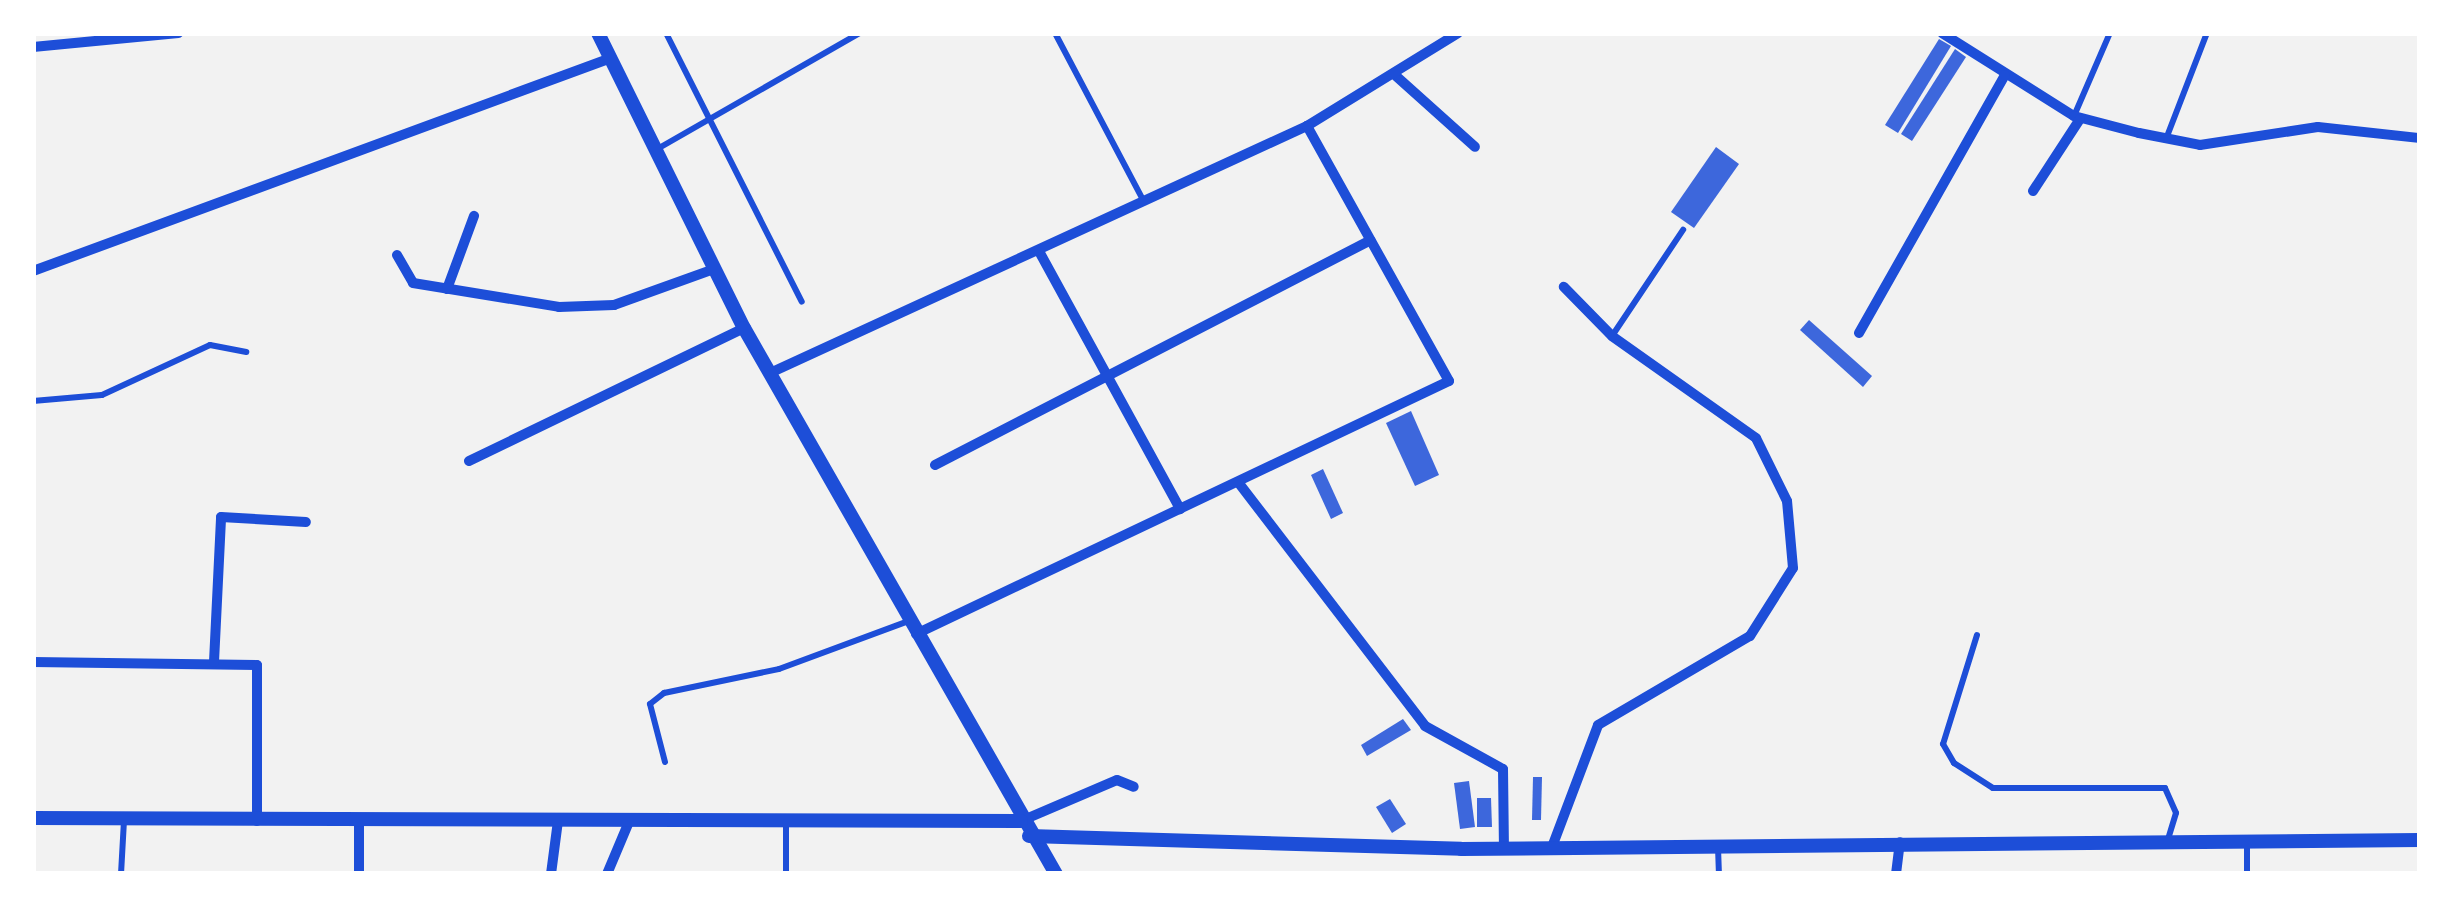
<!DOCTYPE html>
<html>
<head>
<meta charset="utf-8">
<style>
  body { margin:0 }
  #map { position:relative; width:2453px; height:907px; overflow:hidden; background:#f2f2f2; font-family:Manrope,sans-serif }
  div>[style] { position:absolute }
  .building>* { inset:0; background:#3d67dc }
  .service>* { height:6px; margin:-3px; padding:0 3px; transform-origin:3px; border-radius:3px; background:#1d4ed8 }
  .minor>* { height:10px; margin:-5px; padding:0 5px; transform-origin:5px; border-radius:5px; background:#1d4ed8 }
  .tertiary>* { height:14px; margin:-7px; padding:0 7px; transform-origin:7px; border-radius:7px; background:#1d4ed8 }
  span { translate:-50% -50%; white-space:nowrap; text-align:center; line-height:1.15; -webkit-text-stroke:12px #fff; paint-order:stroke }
  .frame { position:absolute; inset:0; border:36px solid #fff; pointer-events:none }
</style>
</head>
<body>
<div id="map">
  <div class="building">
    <div style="clip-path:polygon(1939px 39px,1951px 46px,1898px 133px,1885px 125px)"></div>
    <div style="clip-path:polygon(1955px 49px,1966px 57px,1912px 141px,1901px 134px)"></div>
    <div style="clip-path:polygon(1716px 147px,1739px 164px,1694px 228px,1671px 212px)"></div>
    <div style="clip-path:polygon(1809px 320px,1872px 376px,1863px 387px,1800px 330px)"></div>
    <div style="clip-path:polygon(1411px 411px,1439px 475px,1415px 486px,1386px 423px)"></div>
    <div style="clip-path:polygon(1323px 469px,1343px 513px,1331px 519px,1311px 475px)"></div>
    <div style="clip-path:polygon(1403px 719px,1411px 730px,1367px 756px,1361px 745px)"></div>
    <div style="clip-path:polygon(1533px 777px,1542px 777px,1541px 820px,1532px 820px)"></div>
    <div style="clip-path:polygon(1469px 781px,1475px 827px,1460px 829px,1454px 783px)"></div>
    <div style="clip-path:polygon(1477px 798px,1491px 798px,1492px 827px,1477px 827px)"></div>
    <div style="clip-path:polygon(1390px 799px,1406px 824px,1392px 833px,1376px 807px)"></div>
  </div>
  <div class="service">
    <div style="left:666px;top:33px;width:301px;rotate:63.2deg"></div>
    <div style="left:1055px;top:33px;width:189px;rotate:62.2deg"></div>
    <div style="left:2074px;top:116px;width:90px;rotate:-66.6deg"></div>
    <div style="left:2166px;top:139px;width:114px;rotate:-68.9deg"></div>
    <div style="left:659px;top:148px;width:232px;rotate:-29.8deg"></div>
    <div style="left:1612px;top:336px;width:128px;rotate:-56.2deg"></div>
    <div style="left:33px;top:401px;width:69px;rotate:-5deg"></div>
    <div style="left:102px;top:395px;width:119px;rotate:-24.8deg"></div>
    <div style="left:210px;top:345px;width:37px;rotate:11deg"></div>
    <div style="left:1977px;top:635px;width:114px;rotate:107.3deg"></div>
    <div style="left:1943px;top:744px;width:22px;rotate:60deg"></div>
    <div style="left:1954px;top:763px;width:46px;rotate:32.7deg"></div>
    <div style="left:1993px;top:788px;width:172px"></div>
    <div style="left:2165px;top:788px;width:27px;rotate:66deg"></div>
    <div style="left:2176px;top:813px;width:28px;rotate:107deg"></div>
    <div style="left:665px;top:762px;width:60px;rotate:-104.5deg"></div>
    <div style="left:650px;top:704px;width:18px;rotate:-38deg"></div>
    <div style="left:664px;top:693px;width:117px;rotate:-11.8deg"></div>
    <div style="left:779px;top:669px;width:135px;rotate:-20.3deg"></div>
    <div style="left:786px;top:824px;width:50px;rotate:90deg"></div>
    <div style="left:2247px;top:844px;width:30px;rotate:90deg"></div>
    <div style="left:1718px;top:847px;width:27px;rotate:88deg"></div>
    <div style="left:121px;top:874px;width:54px;rotate:-86.8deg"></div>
  </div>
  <div class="minor">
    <div style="left:1942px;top:33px;width:156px;rotate:32.2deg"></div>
    <div style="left:2074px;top:116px;width:67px;rotate:14.7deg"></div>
    <div style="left:2139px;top:133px;width:62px;rotate:11.1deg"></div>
    <div style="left:2200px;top:145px;width:119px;rotate:-8.7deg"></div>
    <div style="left:2318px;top:127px;width:103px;rotate:6.2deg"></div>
    <div style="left:33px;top:47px;width:146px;rotate:-5.5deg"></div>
    <div style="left:1396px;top:76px;width:106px;rotate:41.9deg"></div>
    <div style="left:2033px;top:191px;width:86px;rotate:-56.9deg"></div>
    <div style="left:1040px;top:253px;width:292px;rotate:61.3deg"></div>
    <div style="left:397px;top:255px;width:32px;rotate:60deg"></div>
    <div style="left:413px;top:283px;width:148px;rotate:9.3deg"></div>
    <div style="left:559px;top:307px;width:55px;rotate:-2.1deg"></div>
    <div style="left:614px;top:305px;width:106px;rotate:-19.8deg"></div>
    <div style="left:33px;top:271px;width:616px;rotate:-20.23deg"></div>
    <div style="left:447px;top:289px;width:78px;rotate:-69.7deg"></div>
    <div style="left:1859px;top:333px;width:296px;rotate:-60.5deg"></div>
    <div style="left:770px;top:373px;width:591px;rotate:-24.7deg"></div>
    <div style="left:1307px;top:126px;width:177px;rotate:-31.6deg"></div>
    <div style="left:469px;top:461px;width:305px;rotate:-25.8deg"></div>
    <div style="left:935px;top:465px;width:490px;rotate:-27.3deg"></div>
    <div style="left:1238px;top:482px;width:307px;rotate:52.5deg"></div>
    <div style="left:1425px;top:726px;width:89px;rotate:28.9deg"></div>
    <div style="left:1503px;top:769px;width:80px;rotate:89.3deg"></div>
    <div style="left:916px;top:634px;width:590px;rotate:-25.39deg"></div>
    <div style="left:1449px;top:381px;width:292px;rotate:-119.1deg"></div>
    <div style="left:33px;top:662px;width:224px;rotate:0.8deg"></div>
    <div style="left:257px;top:665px;width:156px;rotate:90deg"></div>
    <div style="left:214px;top:662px;width:145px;rotate:-87.2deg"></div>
    <div style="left:221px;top:517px;width:85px;rotate:3.4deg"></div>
    <div style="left:1021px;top:821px;width:104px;rotate:-23.1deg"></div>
    <div style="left:1117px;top:780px;width:18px;rotate:22deg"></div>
    <div style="left:1552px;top:847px;width:130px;rotate:-69.3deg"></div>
    <div style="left:1598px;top:725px;width:176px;rotate:-30.4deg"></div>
    <div style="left:1750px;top:636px;width:80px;rotate:-57.7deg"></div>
    <div style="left:1793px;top:568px;width:67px;rotate:-95.1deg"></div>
    <div style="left:1787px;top:501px;width:70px;rotate:-116.2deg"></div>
    <div style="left:1756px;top:438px;width:176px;rotate:-144.7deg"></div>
    <div style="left:1612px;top:336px;width:69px;rotate:-134.4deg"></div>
    <div style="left:359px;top:874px;width:53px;rotate:-90deg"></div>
    <div style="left:551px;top:874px;width:53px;rotate:-82.5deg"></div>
    <div style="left:607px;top:874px;width:54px;rotate:-67.2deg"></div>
    <div style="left:1896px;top:874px;width:32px;rotate:-83deg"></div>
  </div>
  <div class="tertiary">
    <div style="left:598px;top:33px;width:329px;rotate:63.7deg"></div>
    <div style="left:744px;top:328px;width:629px;rotate:60.26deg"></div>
    <div style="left:33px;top:818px;width:988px;rotate:0.17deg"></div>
    <div style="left:1029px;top:836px;width:432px;rotate:1.7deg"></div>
    <div style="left:1461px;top:849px;width:959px;rotate:-0.54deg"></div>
  </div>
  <div class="frame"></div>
</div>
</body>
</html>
